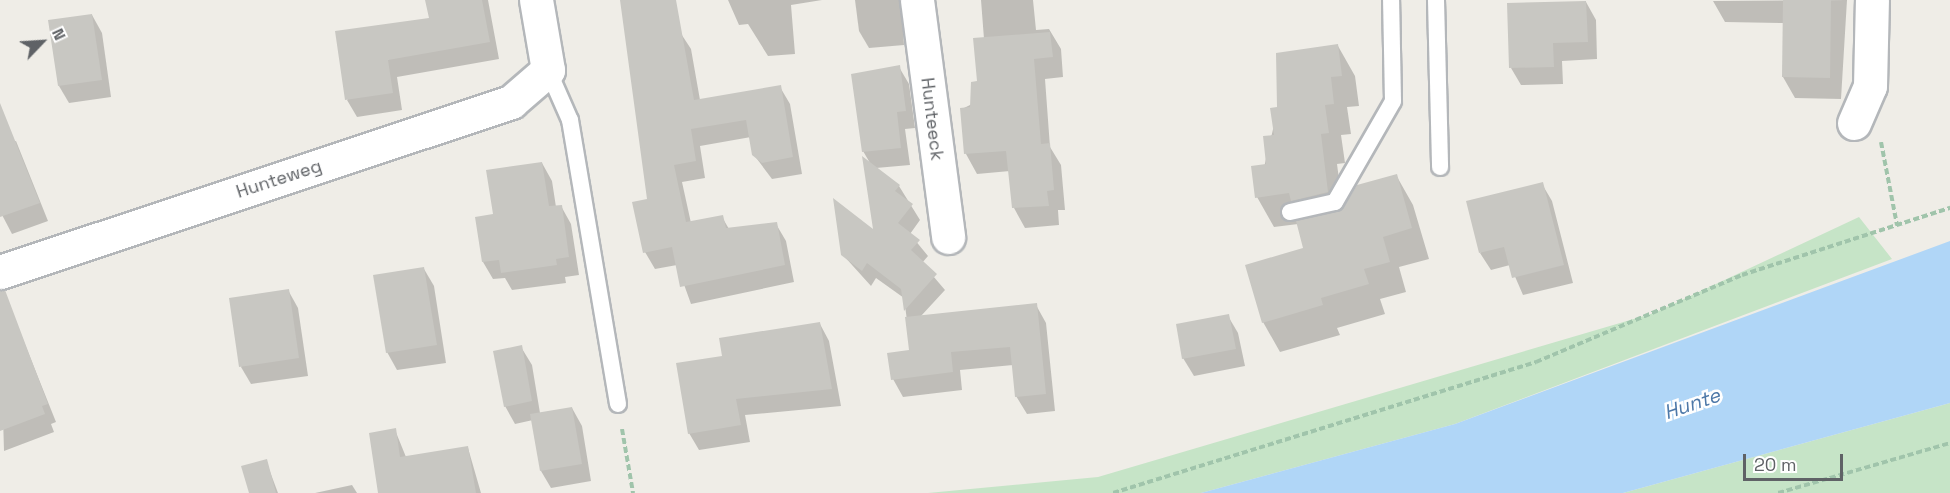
<!DOCTYPE html>
<html>
<head>
<meta charset="utf-8">
<style>
  body { margin:0 }
  #map { position:relative; width:1950px; height:493px; overflow:hidden; background:#efede7; font-family:"Space Grotesk",sans-serif }
  div>[style] { position:absolute }
  .green>* { inset:0; background:#c6e4c7 }
  .water>* { inset:0; background:#b0d6f7 }
  .shadow>* { inset:0; background:#0003 }
  .building>* { inset:0; background:#c8c7c2 }
  .path>* { height:4px; margin-top:-2px; transform-origin:0; background:repeating-linear-gradient(90deg,#a0c4ab 0 6px,transparent 0 9px) }
  .roads { filter:drop-shadow(2px 0 #b4b7ba) drop-shadow(-2px 0 #b4b7ba) drop-shadow(0 2px #b4b7ba) drop-shadow(0 -2px #b4b7ba) }
  .lane>* { height:16px; margin:-8px; padding:0 8px; transform-origin:8px; border-radius:8px; background:#fff }
  .street>* { height:33px; margin:-16.5px; padding:0 16.5px; transform-origin:16.5px; border-radius:16.5px; background:#fff }
  span { translate:-50% -50%; white-space:nowrap; text-align:center; line-height:1.15; -webkit-text-stroke:5px #fff; paint-order:stroke }
  .street-label { font-size:18px; color:#5f6266 }
  .water-label { font-size:20px; color:#4d78a8; font-style:italic }
  .north { position:absolute; left:12px; top:12px; width:60px; height:60px; -webkit-text-stroke:4px #fff; paint-order:stroke; rotate:65deg; font-size:16px; font-weight:700; line-height:24px; text-align:center; color:#5f6266 }
  .north::after { content:''; display:block; margin:auto; width:21px; height:27px; background:#5f6266; clip-path:polygon(50% 0,100% 100%,50% 72%,0 100%) }
  .scale { position:absolute; left:1743px; top:454px; width:100px; height:27px; box-sizing:border-box; border:3px solid #5f6266; border-top:0; padding-left:8px; font-size:18px; line-height:21px; white-space:nowrap; color:#5f6266; -webkit-text-stroke:4px #fff; paint-order:stroke }
</style>
</head>
<body>
<div id="map">
  <div class="green">
    <div style="clip-path:polygon(1859px 217px,1892px 259px,1455px 424px,1201px 493px,928px 493px,1098px 477px,1654px 313px)"></div>
    <div style="clip-path:polygon(1950px 403px,1950px 493px,1623px 493px)"></div>
  </div>
  <div class="water">
    <div style="clip-path:polygon(1950px 241px,1950px 403px,1623px 493px,1201px 493px,1455px 424px)"></div>
  </div>
  <div class="shadow">
    <div style="clip-path:polygon(427px 0,488px 0,499px 59px,397px 77px,402px 110px,357px 117px,347px 100px,430px 19px)"></div>
    <div style="clip-path:polygon(622px 0,659px 0,691px 49px,700px 100px,780px 87px,790px 104px,802px 174px,772px 179px,754px 155px,751px 137px,700px 146px,705px 178px,682px 182px,691px 223px,722px 217px,729px 229px,776px 224px,786px 241px,794px 282px,691px 304px,677px 265px,655px 269px,645px 252px,648px 201px)"></div>
    <div style="clip-path:polygon(728px 0,822px 0,791px 5px,795px 54px,768px 56px,748px 24px,739px 25px)"></div>
    <div style="clip-path:polygon(855px 0,901px 0,904px 45px,869px 48px,859px 31px)"></div>
    <div style="clip-path:polygon(981px 0,1033px 0,1036px 30px,1049px 29px,1061px 49px,1063px 77px,1045px 79px,1050px 147px,1061px 165px,1065px 210px,1058px 210px,1059px 225px,1025px 228px,1014px 208px,1010px 171px,977px 174px,966px 154px,962px 109px,974px 103px,979px 83px,984px 39px)"></div>
    <div style="clip-path:polygon(1847px 0,1841px 99px,1795px 98px,1783px 77px,1784px 23px,1725px 22px,1713px 1px)"></div>
    <div style="clip-path:polygon(1586px 2px,1596px 20px,1597px 59px,1562px 61px,1563px 84px,1521px 85px,1511px 68px)"></div>
    <div style="clip-path:polygon(92px 15px,102px 33px,111px 97px,69px 103px,59px 86px)"></div>
    <div style="clip-path:polygon(1338px 46px,1355px 76px,1359px 106px,1347px 107px,1351px 134px,1341px 135px,1345px 163px,1337px 164px,1343px 210px,1396px 175px,1413px 205px,1429px 259px,1399px 267px,1406px 292px,1380px 299px,1385px 314px,1337px 328px,1340px 335px,1280px 352px,1263px 322px,1305px 250px,1298px 224px,1274px 227px,1257px 197px,1278px 108px)"></div>
    <div style="clip-path:polygon(899px 67px,909px 84px,915px 128px,905px 129px,910px 165px,876px 168px,899px 186px,920px 220px,910px 234px,928px 256px,922px 263px,945px 290px,921px 316px,1036px 305px,1046px 323px,1055px 411px,1027px 414px,1016px 396px,1013px 365px,960px 370px,962px 390px,903px 397px,893px 379px,911px 351px,904px 298px,876px 278px,871px 286px,843px 255px,875px 233px,870px 163px,863px 151px)"></div>
    <div style="clip-path:polygon(16px 141px,48px 221px,12px 234px,0 211px,0 146px)"></div>
    <div style="clip-path:polygon(542px 163px,552px 181px,556px 207px,561px 206px,571px 224px,579px 275px,565px 277px,566px 283px,512px 290px,505px 278px,493px 279px,483px 262px,494px 215px)"></div>
    <div style="clip-path:polygon(1542px 184px,1552px 201px,1573px 283px,1523px 295px,1510px 265px,1491px 270px,1480px 253px)"></div>
    <div style="clip-path:polygon(424px 269px,434px 286px,446px 363px,397px 370px,387px 352px)"></div>
    <div style="clip-path:polygon(288px 290px,298px 308px,308px 376px,251px 384px,241px 367px)"></div>
    <div style="clip-path:polygon(12px 312px,56px 422px,51px 424px,54px 432px,4px 451px,0 316px)"></div>
    <div style="clip-path:polygon(1228px 316px,1238px 333px,1245px 366px,1194px 376px,1183px 358px)"></div>
    <div style="clip-path:polygon(820px 324px,829px 341px,841px 406px,745px 415px,750px 442px,699px 450px,689px 433px,724px 357px)"></div>
    <div style="clip-path:polygon(521px 347px,532px 365px,540px 413px,572px 408px,582px 426px,591px 481px,551px 488px,541px 471px,533px 420px,515px 424px,505px 406px)"></div>
    <div style="clip-path:polygon(395px 430px,406px 457px,468px 448px,481px 493px,381px 493px)"></div>
    <div style="clip-path:polygon(266px 461px,278px 493px,251px 493px)"></div>
    <div style="clip-path:polygon(352px 485px,357px 493px,315px 493px)"></div>
  </div>
  <div class="building">
    <div style="clip-path:polygon(425px 0,482px 0,490px 42px,388px 60px,393px 93px,345px 100px,335px 31px,429px 18px)"></div>
    <div style="clip-path:polygon(620px 0,676px 0,694px 100px,781px 85px,793px 157px,762px 163px,752px 155px,746px 120px,691px 129px,696px 161px,674px 165px,686px 222px,723px 215px,726px 228px,777px 222px,785px 265px,680px 287px,672px 247px,643px 253px,632px 202px,647px 199px)"></div>
    <div style="clip-path:polygon(1783px 0,1831px 0,1830px 78px,1782px 77px)"></div>
    <div style="clip-path:polygon(1586px 1px,1588px 42px,1553px 43px,1554px 67px,1509px 68px,1507px 3px)"></div>
    <div style="clip-path:polygon(92px 14px,102px 80px,58px 86px,48px 20px)"></div>
    <div style="clip-path:polygon(1050px 32px,1053px 57px,1034px 59px,1041px 144px,1050px 143px,1054px 190px,1047px 191px,1049px 206px,1012px 208px,1006px 151px,964px 154px,960px 108px,970px 107px,971px 82px,977px 81px,973px 38px)"></div>
    <div style="clip-path:polygon(1338px 44px,1342px 76px,1331px 77px,1334px 104px,1325px 105px,1329px 133px,1321px 134px,1328px 192px,1291px 201px,1289px 193px,1255px 198px,1251px 166px,1266px 164px,1263px 136px,1274px 135px,1270px 108px,1277px 107px,1276px 53px)"></div>
    <div style="clip-path:polygon(900px 65px,906px 111px,897px 112px,901px 148px,862px 152px,851px 74px)"></div>
    <div style="clip-path:polygon(0 103px,40px 203px,0 217px)"></div>
    <div style="clip-path:polygon(862px 156px,900px 185px,895px 191px,913px 204px,898px 223px,920px 240px,911px 250px,937px 274px,904px 311px,901px 289px,867px 263px,862px 271px,841px 255px,833px 198px,873px 229px)"></div>
    <div style="clip-path:polygon(542px 162px,549px 206px,562px 205px,569px 257px,556px 259px,557px 265px,501px 273px,499px 260px,482px 262px,475px 217px,493px 214px,486px 170px)"></div>
    <div style="clip-path:polygon(1397px 174px,1412px 228px,1383px 237px,1390px 262px,1364px 269px,1369px 284px,1321px 298px,1323px 305px,1262px 323px,1245px 265px,1303px 248px,1296px 221px,1341px 211px,1357px 185px)"></div>
    <div style="clip-path:polygon(1543px 182px,1564px 265px,1512px 278px,1504px 247px,1479px 253px,1466px 201px)"></div>
    <div style="clip-path:polygon(424px 267px,437px 345px,386px 353px,373px 275px)"></div>
    <div style="clip-path:polygon(289px 289px,299px 358px,239px 367px,229px 298px)"></div>
    <div style="clip-path:polygon(0 290px,5px 290px,48px 404px,42px 406px,45px 414px,0 431px)"></div>
    <div style="clip-path:polygon(1037px 303px,1046px 394px,1015px 397px,1010px 347px,951px 352px,953px 372px,891px 380px,887px 353px,909px 350px,905px 317px)"></div>
    <div style="clip-path:polygon(1229px 314px,1236px 349px,1182px 359px,1176px 324px)"></div>
    <div style="clip-path:polygon(820px 322px,832px 389px,736px 399px,741px 425px,688px 434px,676px 363px,722px 356px,719px 338px)"></div>
    <div style="clip-path:polygon(522px 345px,532px 401px,504px 407px,493px 351px)"></div>
    <div style="clip-path:polygon(572px 407px,582px 464px,540px 471px,530px 414px)"></div>
    <div style="clip-path:polygon(396px 428px,400px 457px,468px 446px,476px 493px,378px 493px,369px 433px)"></div>
    <div style="clip-path:polygon(267px 459px,276px 493px,249px 493px,241px 466px)"></div>
  </div>
  <div class="path">
    <div style="left:1881px;top:142px;width:85px;rotate:79.1deg"></div>
    <div style="left:622px;top:429px;width:65px;rotate:80.2deg"></div>
    <div style="left:1113px;top:493px;width:443px;rotate:-17.2deg"></div>
    <div style="left:1536px;top:362px;width:224px;rotate:-22.9deg"></div>
    <div style="left:1742px;top:275px;width:219px;rotate:-17.9deg"></div>
    <div style="left:1778px;top:493px;width:179px;rotate:-16.2deg"></div>
  </div>
  <div class="roads">
    <div class="lane">
      <div style="left:1436px;top:0;width:167px;rotate:88.6deg"></div>
      <div style="left:548px;top:70px;width:55px;rotate:66.3deg"></div>
      <div style="left:570px;top:120px;width:288px;rotate:80.4deg"></div>
      <div style="left:1290px;top:212px;width:46px;rotate:-12.5deg"></div>
      <div style="left:1335px;top:202px;width:116px;rotate:-60.1deg"></div>
      <div style="left:1393px;top:101px;width:101px;rotate:-91.1deg"></div>
    </div>
    <div class="street">
      <div style="left:917px;top:0;width:239px;rotate:82.5deg"></div>
      <div style="left:1854px;top:123px;width:40px;rotate:-66.6deg"></div>
      <div style="left:1870px;top:86px;width:86px;rotate:-88.7deg"></div>
      <div style="left:0;top:272px;width:539px;rotate:-18.4deg"></div>
      <div style="left:511px;top:102px;width:49px;rotate:-40.9deg"></div>
      <div style="left:548px;top:70px;width:71px;rotate:-99.7deg"></div>
    </div>
  </div>
  <div class="street-label">
    <span style="left:932px;top:119px;rotate:83deg">Hunteeck</span>
    <span style="left:279px;top:179px;rotate:-18deg">Hunteweg</span>
  </div>
  <div class="water-label">
    <span style="left:1692px;top:404px;rotate:-19deg">Hunte</span>
  </div>
  <div class="north">N</div>
  <div class="scale">20 m</div>
</div>
</body>
</html>
